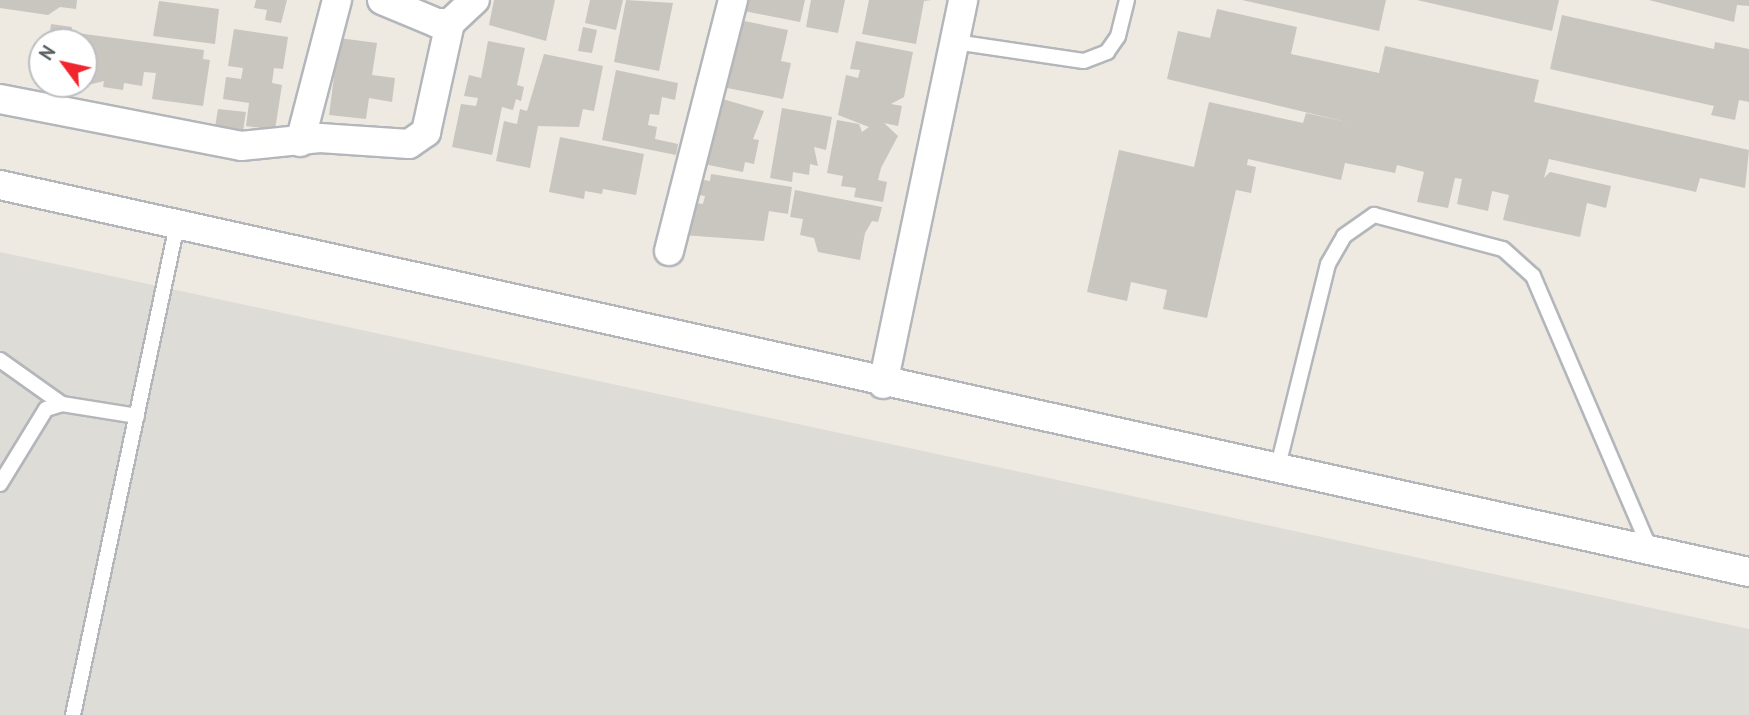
<!DOCTYPE html>
<html>
<head>
<meta charset="utf-8">
<style>
  body { margin:0 }
  #map { position:relative; width:1749px; height:715px; overflow:hidden; background:#eeeae2; font-family:"PT Sans",sans-serif }
  div>[style] { position:absolute }
  .industrial>* { inset:0; background:#dedcd7 }
  .building>* { inset:0; background:#c9c5bf }
  .roads { filter:drop-shadow(2px 0 #b3b6ba) drop-shadow(-2px 0 #b3b6ba) drop-shadow(0 2px #b3b6ba) drop-shadow(0 -2px #b3b6ba) }
  .service>* { height:14px; margin:-7px; padding:0 7px; transform-origin:7px; border-radius:7px; background:#fff }
  .minor>* { height:28px; margin:-14px; padding:0 14px; transform-origin:14px; border-radius:14px; background:#fff }
  span { translate:-50% -50%; white-space:nowrap; text-align:center; line-height:1.15; -webkit-text-stroke:7px #fff; paint-order:stroke }
  .north { position:absolute; left:28px; top:28px; width:70px; height:70px; box-sizing:border-box; background:#fff; border:2px solid #bdbfc1; border-radius:50%; rotate:303deg; font-size:19px; font-weight:700; line-height:28px; text-align:center; color:#5a6064 }
  .north::after { content:''; display:block; margin:auto; width:24px; height:32px; background:#f2242c; clip-path:polygon(50% 0,100% 100%,50% 72%,0 100%) }
</style>
</head>
<body>
<div id="map">
  <div class="industrial">
    <div style="clip-path:polygon(0 252px,1749px 629px,1749px 715px,0 715px)"></div>
  </div>
  <div class="building">
    <div style="clip-path:polygon(0 0,77px 0,76px 9px,60px 7px,48px 15px,0 8px)"></div>
    <div style="clip-path:polygon(256px 0,287px 0,281px 23px,265px 20px,267px 10px,254px 8px)"></div>
    <div style="clip-path:polygon(494px 0,555px 0,546px 41px,489px 25px)"></div>
    <div style="clip-path:polygon(590px 0,623px 0,616px 30px,585px 23px)"></div>
    <div style="clip-path:polygon(626px 0,673px 3px,659px 71px,614px 62px)"></div>
    <div style="clip-path:polygon(741px 0,805px 0,800px 22px,739px 10px)"></div>
    <div style="clip-path:polygon(811px 0,845px 0,838px 33px,806px 27px)"></div>
    <div style="clip-path:polygon(869px 0,932px 0,924px 1px,916px 44px,862px 34px)"></div>
    <div style="clip-path:polygon(1242px 0,1386px 0,1379px 31px)"></div>
    <div style="clip-path:polygon(1417px 0,1559px 0,1552px 31px)"></div>
    <div style="clip-path:polygon(1649px 0,1749px 0,1749px 6px,1737px 5px,1734px 22px)"></div>
    <div style="clip-path:polygon(159px 1px,219px 9px,215px 44px,153px 36px)"></div>
    <div style="clip-path:polygon(1217px 9px,1297px 27px,1291px 54px,1379px 73px,1385px 46px,1539px 80px,1534px 102px,1749px 150px,1745px 188px,1700px 178px,1696px 192px,1549px 159px,1544px 178px,1550px 172px,1611px 186px,1606px 208px,1587px 203px,1580px 237px,1503px 220px,1509px 195px,1492px 191px,1488px 211px,1457px 204px,1462px 179px,1455px 178px,1448px 208px,1417px 202px,1424px 172px,1397px 165px,1395px 173px,1345px 163px,1341px 180px,1248px 159px,1247px 165px,1256px 167px,1251px 193px,1236px 190px,1207px 318px,1163px 309px,1167px 290px,1131px 282px,1127px 301px,1087px 292px,1119px 150px,1194px 167px,1209px 102px,1303px 123px,1306px 113px,1351px 123px,1167px 79px,1178px 31px,1210px 38px)"></div>
    <div style="clip-path:polygon(1562px 15px,1714px 49px,1715px 42px,1749px 49px,1749px 102px,1739px 100px,1735px 120px,1711px 115px,1714px 106px,1550px 69px)"></div>
    <div style="clip-path:polygon(739px 20px,788px 30px,781px 61px,791px 63px,783px 99px,717px 86px)"></div>
    <div style="clip-path:polygon(51px 24px,72px 27px,70px 42px,49px 42px)"></div>
    <div style="clip-path:polygon(583px 27px,597px 30px,592px 53px,578px 51px)"></div>
    <div style="clip-path:polygon(234px 29px,288px 37px,283px 69px,274px 68px,272px 83px,282px 85px,275px 130px,246px 126px,249px 103px,223px 99px,226px 77px,241px 79px,243px 68px,228px 66px)"></div>
    <div style="clip-path:polygon(77px 33px,204px 50px,203px 59px,210px 60px,203px 106px,152px 99px,156px 73px,144px 72px,142px 86px,124px 83px,123px 90px,103px 87px,104px 81px,88px 85px,84px 42px,76px 42px)"></div>
    <div style="clip-path:polygon(339px 38px,377px 43px,372px 75px,395px 78px,392px 102px,369px 98px,366px 119px,329px 115px)"></div>
    <div style="clip-path:polygon(488px 41px,525px 48px,517px 85px,524px 87px,521px 101px,516px 99px,513px 110px,502px 107px,492px 155px,452px 147px,461px 104px,476px 106px,478px 98px,464px 96px,469px 75px,481px 78px)"></div>
    <div style="clip-path:polygon(856px 41px,913px 52px,904px 97px,891px 104px,902px 106px,898px 126px,884px 123px,898px 136px,881px 168px,878px 180px,887px 182px,883px 202px,854px 197px,856px 188px,841px 186px,843px 176px,827px 173px,837px 120px,859px 124px,862px 132px,869px 127px,838px 115px,846px 75px,858px 78px,860px 70px,850px 69px)"></div>
    <div style="clip-path:polygon(544px 54px,603px 66px,594px 111px,583px 109px,579px 127px,538px 126px,530px 168px,496px 161px,504px 121px,517px 124px,520px 109px,527px 111px)"></div>
    <div style="clip-path:polygon(616px 70px,678px 83px,675px 100px,662px 97px,659px 115px,650px 114px,648px 125px,657px 127px,655px 139px,678px 144px,676px 155px,602px 140px)"></div>
    <div style="clip-path:polygon(712px 96px,764px 111px,753px 139px,759px 140px,754px 164px,745px 162px,743px 172px,699px 163px)"></div>
    <div style="clip-path:polygon(782px 108px,832px 117px,826px 150px,814px 147px,818px 166px,810px 164px,809px 175px,793px 172px,792px 182px,770px 178px)"></div>
    <div style="clip-path:polygon(218px 109px,246px 112px,243px 131px,215px 127px)"></div>
    <div style="clip-path:polygon(560px 137px,644px 154px,636px 195px,603px 189px,602px 194px,585px 191px,584px 199px,549px 192px)"></div>
    <div style="clip-path:polygon(711px 174px,792px 187px,788px 214px,769px 211px,764px 241px,683px 235px,688px 202px,703px 204px,705px 196px,689px 193px,692px 178px,710px 181px)"></div>
    <div style="clip-path:polygon(795px 190px,882px 207px,878px 222px,872px 221px,865px 233px,860px 260px,818px 252px,814px 238px,800px 235px,803px 219px,790px 217px)"></div>
  </div>
  <div class="roads">
    <div class="service">
      <div style="left:955px;top:42px;width:130px;rotate:8.4deg"></div>
      <div style="left:1084px;top:61px;width:25px;rotate:-21deg"></div>
      <div style="left:1107px;top:52px;width:19px;rotate:-55deg"></div>
      <div style="left:1118px;top:36px;width:37px;rotate:-76deg"></div>
      <div style="left:0;top:360px;width:76px;rotate:35.4deg"></div>
      <div style="left:1277px;top:470px;width:212px;rotate:-76.1deg"></div>
      <div style="left:1328px;top:264px;width:32px;rotate:-60deg"></div>
      <div style="left:1344px;top:236px;width:37px;rotate:-35deg"></div>
      <div style="left:1374px;top:215px;width:133px;rotate:14.8deg"></div>
      <div style="left:1503px;top:249px;width:40px;rotate:42deg"></div>
      <div style="left:1533px;top:276px;width:299px;rotate:66.8deg"></div>
      <div style="left:0;top:484px;width:88px;rotate:-58.5deg"></div>
      <div style="left:46px;top:409px;width:17px;rotate:-17deg"></div>
      <div style="left:62px;top:404px;width:76px;rotate:9.1deg"></div>
      <div style="left:73px;top:715px;width:501px;rotate:-78.02deg"></div>
    </div>
    <div class="minor">
      <div style="left:382px;top:0;width:60px;rotate:22.7deg"></div>
      <div style="left:437px;top:23px;width:13px"></div>
      <div style="left:450px;top:23px;width:34px;rotate:-43deg"></div>
      <div style="left:0;top:99px;width:246px;rotate:11deg"></div>
      <div style="left:241px;top:146px;width:79px;rotate:-5.8deg"></div>
      <div style="left:320px;top:138px;width:89px;rotate:3.9deg"></div>
      <div style="left:409px;top:144px;width:21px;rotate:-35deg"></div>
      <div style="left:426px;top:132px;width:112px;rotate:-77.6deg"></div>
      <div style="left:300px;top:142px;width:147px;rotate:-75.4deg"></div>
      <div style="left:0;top:185px;width:1791px;rotate:12.48deg"></div>
      <div style="left:669px;top:251px;width:259px;rotate:-75.7deg"></div>
      <div style="left:883px;top:384px;width:392px;rotate:-78.2deg"></div>
    </div>
  </div>
  <div class="north">N</div>
</div>
</body>
</html>
